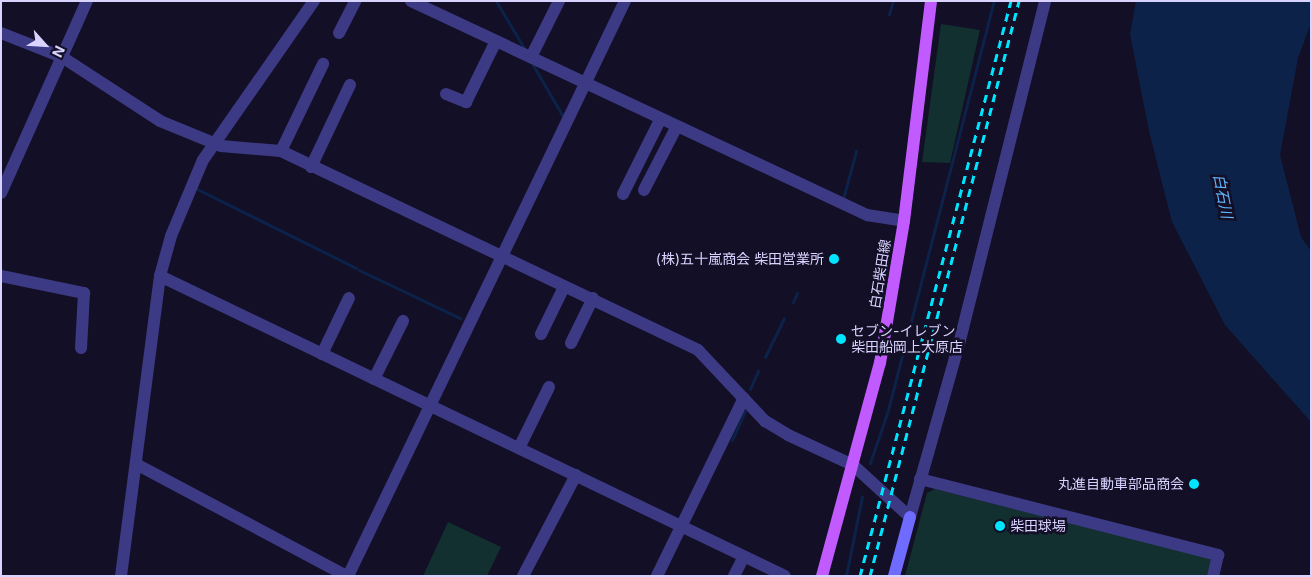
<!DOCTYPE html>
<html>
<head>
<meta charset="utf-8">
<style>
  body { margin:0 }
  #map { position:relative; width:1312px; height:577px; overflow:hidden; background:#130f26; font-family:Inter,"Noto Sans JP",sans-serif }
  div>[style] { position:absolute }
  .green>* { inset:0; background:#12302f }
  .water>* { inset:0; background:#0c2248 }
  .stream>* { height:3px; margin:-1.5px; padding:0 1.5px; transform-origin:1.5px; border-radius:1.5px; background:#0c2248 }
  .street>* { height:12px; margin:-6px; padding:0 6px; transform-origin:6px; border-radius:6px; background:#3d3a85 }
  .secondary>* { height:12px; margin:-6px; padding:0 6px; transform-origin:6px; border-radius:6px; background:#6f6bff }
  .primary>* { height:12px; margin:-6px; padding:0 6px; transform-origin:6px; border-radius:6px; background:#c25bff }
  .rail>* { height:3px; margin-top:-1.5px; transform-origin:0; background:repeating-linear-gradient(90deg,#00e5ff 0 8px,transparent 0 14px) }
  .dots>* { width:14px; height:14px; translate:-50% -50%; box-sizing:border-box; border:2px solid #130f26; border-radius:50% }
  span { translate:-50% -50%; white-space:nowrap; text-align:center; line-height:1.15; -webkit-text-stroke:5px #130f26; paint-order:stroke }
  .poi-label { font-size:14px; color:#d9d4ff }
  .right { translate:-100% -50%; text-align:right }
  .left { translate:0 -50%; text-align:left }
  .street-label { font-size:14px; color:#d9d4ff }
  .water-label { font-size:15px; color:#62b6ff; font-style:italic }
  .frame { position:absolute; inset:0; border:2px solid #d9d4ff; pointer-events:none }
  .north { position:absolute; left:20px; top:20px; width:50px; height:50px; -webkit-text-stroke:4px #130f26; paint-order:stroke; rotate:116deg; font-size:14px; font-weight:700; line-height:20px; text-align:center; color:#d9d4ff }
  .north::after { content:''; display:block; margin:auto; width:18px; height:22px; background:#d9d4ff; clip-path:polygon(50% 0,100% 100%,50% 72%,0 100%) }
</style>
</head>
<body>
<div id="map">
  <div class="green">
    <div style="clip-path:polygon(941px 24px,980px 30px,950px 163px,922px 162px)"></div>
    <div style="clip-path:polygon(935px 489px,1213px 559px,1209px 576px,905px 576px,927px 493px)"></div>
    <div style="clip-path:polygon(448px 522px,501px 547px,487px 576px,423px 576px)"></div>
  </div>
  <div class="water">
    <div style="clip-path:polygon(1136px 1px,1311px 1px,1311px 23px,1298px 58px,1280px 155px,1301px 237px,1311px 251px,1311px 422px,1225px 325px,1172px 222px,1149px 131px,1130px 34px)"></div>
  </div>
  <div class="stream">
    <div style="left:496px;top:1px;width:55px;rotate:59.2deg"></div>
    <div style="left:889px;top:14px;width:14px;rotate:-73deg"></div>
    <div style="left:533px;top:65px;width:61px;rotate:59.7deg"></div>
    <div style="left:195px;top:188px;width:180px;rotate:26.4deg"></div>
    <div style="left:843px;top:199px;width:50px;rotate:-74.8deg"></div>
    <div style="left:359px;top:270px;width:112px;rotate:25.4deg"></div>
    <div style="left:793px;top:302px;width:10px;rotate:-66deg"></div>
    <div style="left:765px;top:357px;width:43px;rotate:-64deg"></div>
    <div style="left:750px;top:389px;width:20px;rotate:-66deg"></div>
    <div style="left:732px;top:440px;width:32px;rotate:-66deg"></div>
    <div style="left:870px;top:463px;width:56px;rotate:-71.2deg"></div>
    <div style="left:888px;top:410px;width:423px;rotate:-75.5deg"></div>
    <div style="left:846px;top:576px;width:81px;rotate:-78.6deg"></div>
  </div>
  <div class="street">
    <div style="left:411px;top:1px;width:504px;rotate:25.14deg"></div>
    <div style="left:867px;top:215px;width:37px;rotate:9deg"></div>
    <div style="left:1px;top:33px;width:66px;rotate:21.5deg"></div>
    <div style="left:62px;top:57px;width:117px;rotate:33.1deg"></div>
    <div style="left:160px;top:121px;width:66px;rotate:22.3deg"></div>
    <div style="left:221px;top:146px;width:60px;rotate:4.8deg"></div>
    <div style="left:281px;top:151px;width:462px;rotate:25.5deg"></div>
    <div style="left:698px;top:350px;width:98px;rotate:46.7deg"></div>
    <div style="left:765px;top:421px;width:27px;rotate:31deg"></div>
    <div style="left:788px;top:435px;width:72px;rotate:24.8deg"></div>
    <div style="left:853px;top:465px;width:77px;rotate:42.4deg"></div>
    <div style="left:910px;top:517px;width:184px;rotate:-74.2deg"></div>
    <div style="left:960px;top:340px;width:349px;rotate:-75.9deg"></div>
    <div style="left:339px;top:33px;width:36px;rotate:-63deg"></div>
    <div style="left:531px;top:57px;width:63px;rotate:-63.4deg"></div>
    <div style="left:446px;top:94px;width:22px;rotate:22deg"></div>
    <div style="left:466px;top:102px;width:68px;rotate:-63.8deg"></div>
    <div style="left:281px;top:151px;width:97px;rotate:-64.2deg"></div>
    <div style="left:311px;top:167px;width:91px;rotate:-64.6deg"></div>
    <div style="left:644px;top:190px;width:70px;rotate:-62.7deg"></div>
    <div style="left:1px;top:193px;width:210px;rotate:-65.9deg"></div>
    <div style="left:623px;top:194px;width:83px;rotate:-63.4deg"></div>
    <div style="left:1px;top:276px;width:85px;rotate:11.6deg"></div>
    <div style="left:84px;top:293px;width:55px;rotate:93.1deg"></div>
    <div style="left:160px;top:276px;width:693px;rotate:25.64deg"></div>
    <div style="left:541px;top:334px;width:52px;rotate:-63.9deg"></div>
    <div style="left:571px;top:343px;width:50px;rotate:-63.9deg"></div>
    <div style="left:322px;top:354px;width:62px;rotate:-64.3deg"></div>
    <div style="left:374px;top:379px;width:65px;rotate:-63.4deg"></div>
    <div style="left:519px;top:448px;width:68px;rotate:-63.8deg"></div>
    <div style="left:136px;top:464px;width:239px;rotate:28deg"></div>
    <div style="left:920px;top:479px;width:308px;rotate:14.3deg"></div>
    <div style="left:1218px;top:555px;width:22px;rotate:103deg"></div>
    <div style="left:121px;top:576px;width:303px;rotate:-82.6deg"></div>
    <div style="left:160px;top:276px;width:41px;rotate:-74.6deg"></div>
    <div style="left:171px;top:236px;width:82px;rotate:-67.2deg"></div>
    <div style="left:203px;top:160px;width:194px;rotate:-55.1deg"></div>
    <div style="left:348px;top:576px;width:638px;rotate:-64.28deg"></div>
    <div style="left:523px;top:576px;width:114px;rotate:-62.3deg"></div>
    <div style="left:657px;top:576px;width:198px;rotate:-64deg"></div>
    <div style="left:734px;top:576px;width:22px;rotate:-63deg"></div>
  </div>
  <div class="secondary">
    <div style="left:894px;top:576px;width:61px;rotate:-74.8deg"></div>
  </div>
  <div class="primary">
    <div style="left:822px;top:576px;width:221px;rotate:-74.8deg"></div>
    <div style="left:880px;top:363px;width:144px;rotate:-80.4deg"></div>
    <div style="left:904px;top:221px;width:222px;rotate:-83deg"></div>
  </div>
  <div class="rail">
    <div style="left:860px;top:576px;width:594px;rotate:-75.29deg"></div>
    <div style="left:870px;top:576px;width:594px;rotate:-75.47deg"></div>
  </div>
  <div class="dots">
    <div style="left:834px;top:259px;background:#00e5ff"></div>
    <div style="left:841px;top:339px;background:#00e5ff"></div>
    <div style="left:1194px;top:484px;background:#00e5ff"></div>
    <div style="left:1000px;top:526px;background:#00e5ff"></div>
  </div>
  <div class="poi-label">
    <span class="right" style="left:824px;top:259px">(株)五十嵐商会 柴田営業所</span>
    <span class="left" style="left:851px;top:339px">セブン-イレブン<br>柴田船岡上大原店</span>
    <span class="right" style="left:1184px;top:484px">丸進自動車部品商会</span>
    <span class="left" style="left:1010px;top:526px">柴田球場</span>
  </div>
  <div class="street-label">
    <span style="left:880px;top:274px;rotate:-81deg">白石柴田線</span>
  </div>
  <div class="water-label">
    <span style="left:1223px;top:196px;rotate:79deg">白石川</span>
  </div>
  <div class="frame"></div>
  <div class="north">N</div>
</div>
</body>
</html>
